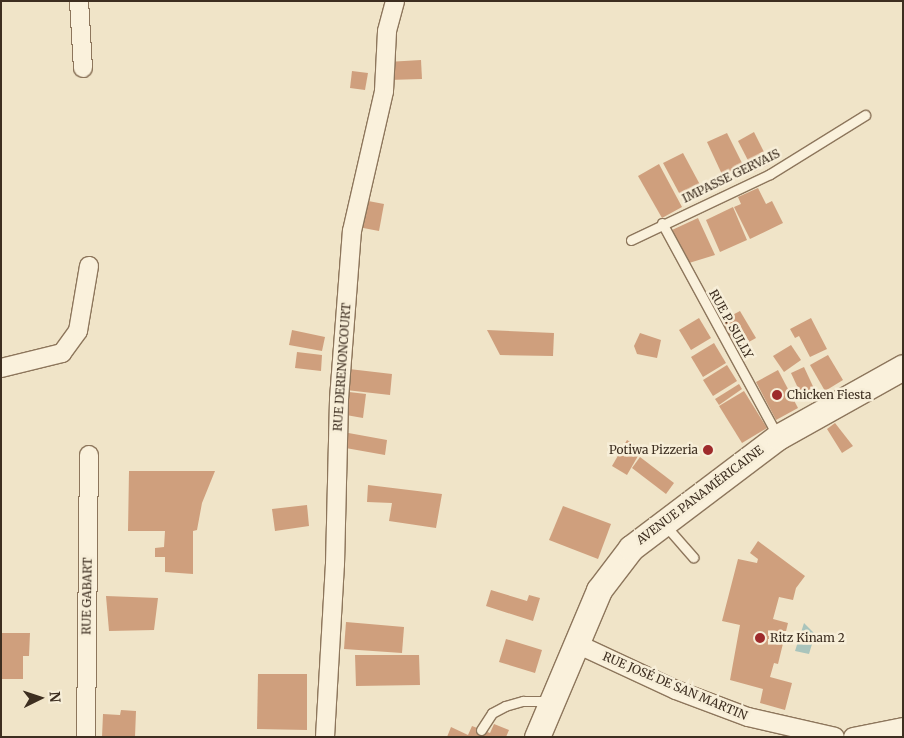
<!DOCTYPE html>
<html>
<head>
<meta charset="utf-8">
<style>
  body { margin:0 }
  #map { position:relative; width:904px; height:738px; overflow:hidden; background:#f0e4c8; font-family:Merriweather,serif }
  div>[style] { position:absolute }
  .water>* { inset:0; background:#a9c4bc }
  .building>* { inset:0; background:#cf9f7d }
  .roads { filter:drop-shadow(1px 0 #8d765c) drop-shadow(-1px 0 #8d765c) drop-shadow(0 1px #8d765c) drop-shadow(0 -1px #8d765c) }
  .lane>* { height:9px; margin:-4.5px; padding:0 4.5px; transform-origin:4.5px; border-radius:4.5px; background:#faf1dc }
  .street>* { height:18px; margin:-9px; padding:0 9px; transform-origin:9px; border-radius:9px; background:#faf1dc }
  .secondary>* { height:25px; margin:-12.5px; padding:0 12.5px; transform-origin:12.5px; border-radius:12.5px; background:#faf1dc }
  .dots>* { width:14px; height:14px; translate:-50% -50%; box-sizing:border-box; border:2px solid #f7eed8; border-radius:50% }
  span { translate:-50% -50%; white-space:nowrap; text-align:center; line-height:1.15; -webkit-text-stroke:5px #f7eed8; paint-order:stroke }
  .street-label { font-size:12px; color:#3d2e20 }
  .poi-label { font-size:12px; color:#3d2e20 }
  .left { translate:0 -50%; text-align:left }
  .right { translate:-100% -50%; text-align:right }
  .frame { position:absolute; inset:0; border:2px solid #3d2e20; pointer-events:none }
  .north { position:absolute; left:15px; top:673px; width:50px; height:50px; -webkit-text-stroke:4px #f7eed8; paint-order:stroke; rotate:86deg; font-size:14px; font-weight:700; line-height:20px; text-align:center; color:#3d2e20 }
  .north::after { content:''; display:block; margin:auto; width:18px; height:22px; background:#3d2e20; clip-path:polygon(50% 0,100% 100%,50% 72%,0 100%) }
</style>
</head>
<body>
<div id="map">
  <div class="water">
    <div style="clip-path:polygon(804px 623px,819px 638px,818px 643px,812px 644px,809px 654px,795px 651px)"></div>
  </div>
  <div class="building">
    <div style="clip-path:polygon(421px 60px,422px 79px,388px 80px,387px 62px)"></div>
    <div style="clip-path:polygon(352px 71px,368px 73px,365px 90px,350px 88px)"></div>
    <div style="clip-path:polygon(754px 132px,770px 164px,754px 172px,738px 141px)"></div>
    <div style="clip-path:polygon(727px 133px,747px 173px,726px 183px,707px 142px)"></div>
    <div style="clip-path:polygon(683px 153px,705px 194px,685px 204px,663px 163px)"></div>
    <div style="clip-path:polygon(659px 164px,682px 207px,662px 218px,638px 176px)"></div>
    <div style="clip-path:polygon(758px 188px,766px 204px,772px 201px,783px 223px,750px 239px,734px 207px,741px 204px,738px 197px)"></div>
    <div style="clip-path:polygon(363px 200px,384px 204px,379px 231px,358px 227px)"></div>
    <div style="clip-path:polygon(733px 207px,747px 240px,720px 252px,706px 220px)"></div>
    <div style="clip-path:polygon(698px 218px,715px 255px,689px 263px,672px 230px)"></div>
    <div style="clip-path:polygon(740px 311px,756px 338px,736px 349px,721px 321px)"></div>
    <div style="clip-path:polygon(699px 318px,711px 338px,691px 350px,679px 330px)"></div>
    <div style="clip-path:polygon(811px 318px,827px 349px,810px 357px,799px 336px,795px 338px,790px 329px)"></div>
    <div style="clip-path:polygon(292px 330px,325px 337px,322px 351px,289px 345px)"></div>
    <div style="clip-path:polygon(487px 330px,554px 333px,553px 356px,500px 355px)"></div>
    <div style="clip-path:polygon(640px 333px,661px 340px,657px 358px,637px 354px,634px 346px)"></div>
    <div style="clip-path:polygon(714px 343px,726px 363px,703px 377px,691px 357px)"></div>
    <div style="clip-path:polygon(791px 345px,801px 360px,784px 372px,773px 356px)"></div>
    <div style="clip-path:polygon(297px 352px,322px 355px,321px 371px,295px 368px)"></div>
    <div style="clip-path:polygon(828px 355px,843px 380px,825px 391px,810px 365px)"></div>
    <div style="clip-path:polygon(727px 365px,737px 381px,713px 396px,703px 380px)"></div>
    <div style="clip-path:polygon(804px 367px,817px 395px,804px 401px,791px 373px)"></div>
    <div style="clip-path:polygon(349px 369px,392px 374px,390px 395px,346px 390px)"></div>
    <div style="clip-path:polygon(778px 370px,798px 408px,776px 420px,756px 382px)"></div>
    <div style="clip-path:polygon(739px 384px,742px 389px,719px 405px,715px 399px)"></div>
    <div style="clip-path:polygon(744px 391px,767px 428px,742px 443px,719px 406px)"></div>
    <div style="clip-path:polygon(349px 392px,366px 394px,363px 418px,346px 415px)"></div>
    <div style="clip-path:polygon(835px 423px,853px 446px,842px 453px,827px 429px)"></div>
    <div style="clip-path:polygon(343px 432px,387px 440px,385px 455px,340px 447px)"></div>
    <div style="clip-path:polygon(627px 440px,642px 449px,627px 475px,612px 466px)"></div>
    <div style="clip-path:polygon(640px 457px,674px 483px,666px 494px,632px 468px)"></div>
    <div style="clip-path:polygon(129px 471px,215px 471px,202px 503px,197px 530px,193px 531px,193px 574px,165px 572px,165px 557px,155px 557px,155px 548px,164px 547px,165px 531px,128px 531px)"></div>
    <div style="clip-path:polygon(368px 485px,442px 494px,436px 528px,389px 521px,392px 503px,367px 502px)"></div>
    <div style="clip-path:polygon(307px 505px,309px 526px,275px 531px,272px 509px)"></div>
    <div style="clip-path:polygon(563px 506px,611px 524px,598px 559px,549px 540px)"></div>
    <div style="clip-path:polygon(758px 541px,805px 576px,796px 588px,793px 600px,779px 597px,773px 619px,788px 623px,778px 664px,774px 663px,770px 677px,792px 683px,785px 710px,760px 703px,763px 689px,730px 680px,740px 625px,722px 621px,738px 559px,757px 563px,758px 559px,750px 553px)"></div>
    <div style="clip-path:polygon(491px 590px,527px 601px,529px 595px,540px 598px,533px 621px,486px 606px)"></div>
    <div style="clip-path:polygon(106px 596px,158px 598px,154px 630px,109px 631px)"></div>
    <div style="clip-path:polygon(346px 622px,404px 627px,402px 653px,344px 649px)"></div>
    <div style="clip-path:polygon(1px 633px,30px 633px,29px 656px,23px 656px,23px 679px,1px 679px)"></div>
    <div style="clip-path:polygon(506px 639px,542px 650px,535px 673px,499px 662px)"></div>
    <div style="clip-path:polygon(355px 655px,419px 655px,420px 685px,356px 686px)"></div>
    <div style="clip-path:polygon(258px 674px,307px 674px,307px 730px,257px 729px)"></div>
    <div style="clip-path:polygon(121px 710px,136px 711px,135px 737px,102px 737px,103px 714px,120px 715px)"></div>
    <div style="clip-path:polygon(494px 724px,509px 730px,506px 737px,447px 737px,451px 727px,468px 735px,472px 726px,490px 733px)"></div>
  </div>
  <div class="roads">
    <div class="lane">
      <div style="left:662px;top:223px;width:243px;rotate:61.5deg"></div>
      <div style="left:631px;top:240px;width:154px;rotate:-25.4deg"></div>
      <div style="left:770px;top:174px;width:112px;rotate:-31.8deg"></div>
      <div style="left:665px;top:525px;width:43px;rotate:48.8deg"></div>
      <div style="left:481px;top:730px;width:20px;rotate:-57deg"></div>
      <div style="left:492px;top:713px;width:15px;rotate:-28deg"></div>
      <div style="left:505px;top:706px;width:19px;rotate:-16deg"></div>
      <div style="left:523px;top:701px;width:27px"></div>
    </div>
    <div class="street">
      <div style="left:79px;top:1px;width:67px;rotate:86.6deg"></div>
      <div style="left:1px;top:368px;width:63px;rotate:-13.8deg"></div>
      <div style="left:62px;top:353px;width:27px;rotate:-54deg"></div>
      <div style="left:78px;top:331px;width:66px;rotate:-80.4deg"></div>
      <div style="left:575px;top:643px;width:111px;rotate:25deg"></div>
      <div style="left:676px;top:690px;width:77px;rotate:20.6deg"></div>
      <div style="left:748px;top:717px;width:89px;rotate:12.9deg"></div>
      <div style="left:86px;top:737px;width:282px;rotate:-89.4deg"></div>
      <div style="left:325px;top:737px;width:173px;rotate:-86.7deg"></div>
      <div style="left:335px;top:564px;width:165px;rotate:-88.6deg"></div>
      <div style="left:339px;top:399px;width:169px;rotate:-85.6deg"></div>
      <div style="left:352px;top:231px;width:144px;rotate:-77.1deg"></div>
      <div style="left:384px;top:91px;width:60px;rotate:-87.1deg"></div>
      <div style="left:387px;top:31px;width:31px;rotate:-75deg"></div>
      <div style="left:853px;top:737px;width:51px;rotate:-11.3deg"></div>
    </div>
    <div class="secondary">
      <div style="left:537px;top:737px;width:160px;rotate:-67.1deg"></div>
      <div style="left:599px;top:590px;width:53px;rotate:-52.7deg"></div>
      <div style="left:631px;top:548px;width:184px;rotate:-37.1deg"></div>
      <div style="left:778px;top:437px;width:143px;rotate:-29.2deg"></div>
    </div>
  </div>
  <div class="dots">
    <div style="left:777px;top:395px;background:#9e2a2b"></div>
    <div style="left:708px;top:450px;background:#9e2a2b"></div>
    <div style="left:760px;top:638px;background:#9e2a2b"></div>
  </div>
  <div class="street-label">
    <span style="left:731px;top:176px;rotate:-26deg">IMPASSE GERVAIS</span>
    <span style="left:731px;top:324px;rotate:61deg">RUE P. SULLY</span>
    <span style="left:342px;top:367px;rotate:-86deg">RUE DERENONCOURT</span>
    <span style="left:700px;top:495px;rotate:-37deg">AVENUE PANAMÉRICAINE</span>
    <span style="left:87px;top:596px;rotate:-89deg">RUE GABART</span>
    <span style="left:675px;top:686px;rotate:23deg">RUE JOSÉ DE SAN MARTIN</span>
  </div>
  <div class="poi-label">
    <span class="left" style="left:787px;top:395px">Chicken Fiesta</span>
    <span class="right" style="left:698px;top:450px">Potiwa Pizzeria</span>
    <span class="left" style="left:770px;top:638px">Ritz Kinam 2</span>
  </div>
  <div class="frame"></div>
  <div class="north">N</div>
</div>
</body>
</html>
